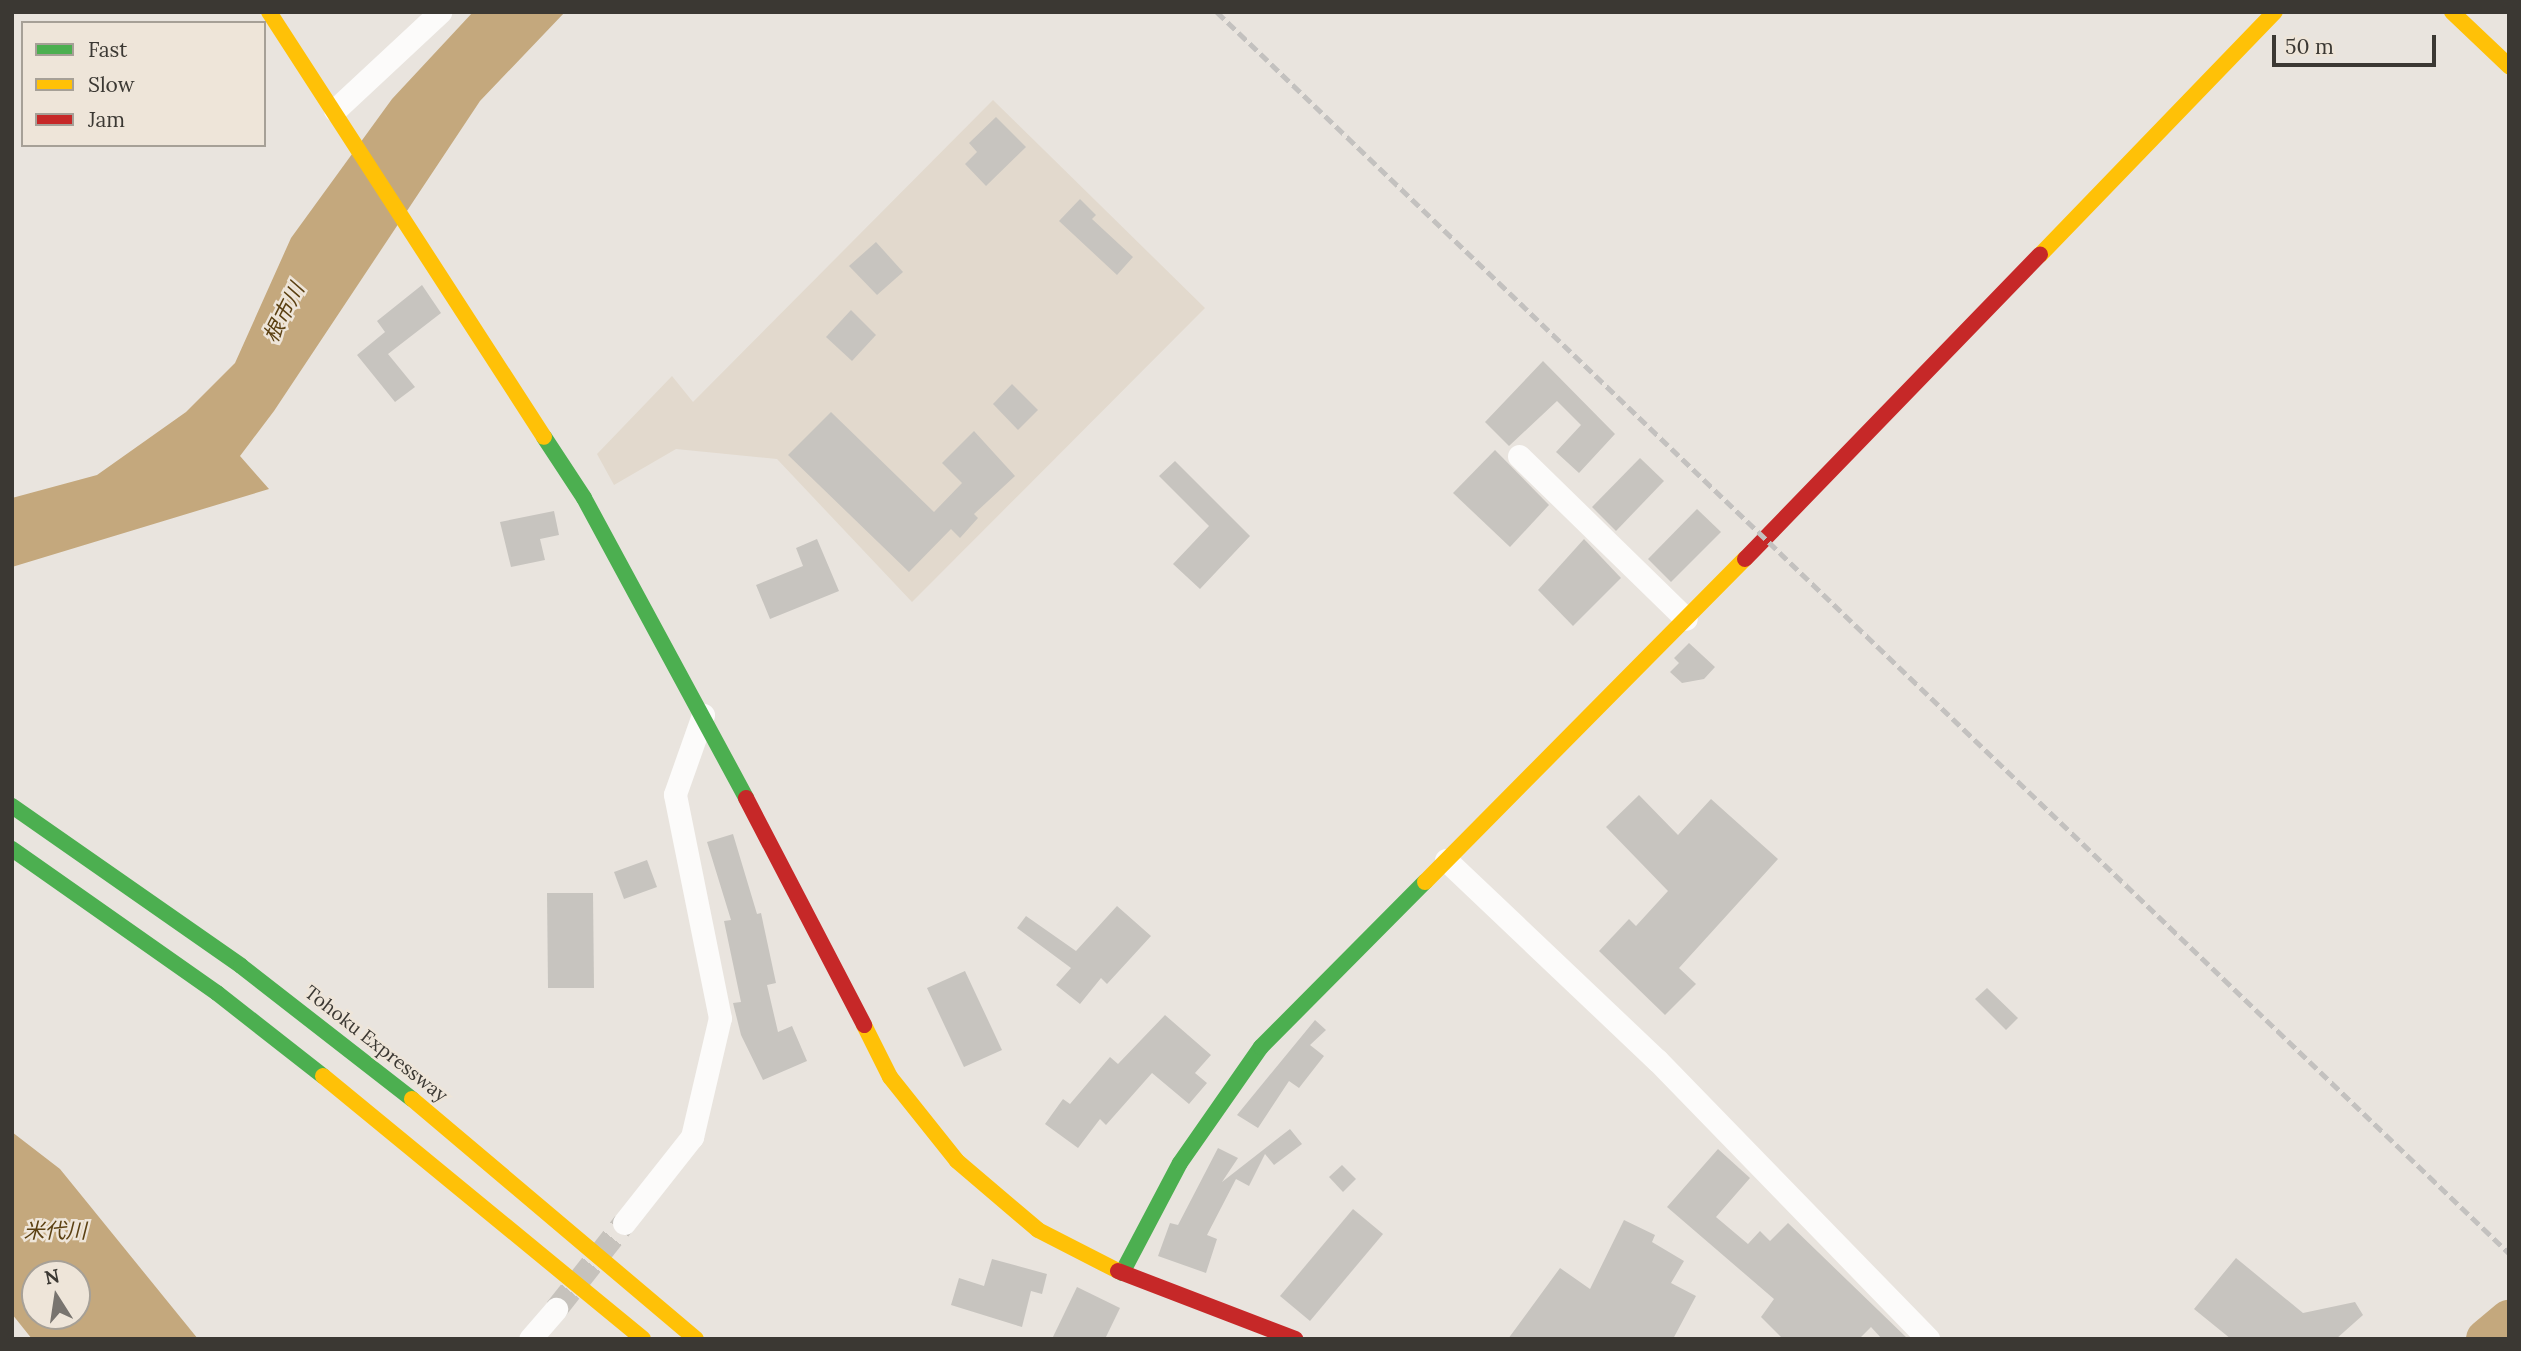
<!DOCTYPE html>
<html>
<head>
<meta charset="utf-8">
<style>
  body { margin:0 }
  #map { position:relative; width:2521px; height:1351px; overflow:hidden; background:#e9e4de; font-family:Lora,"Noto Sans JP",serif }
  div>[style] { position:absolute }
  .built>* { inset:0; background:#e2d9cd }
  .water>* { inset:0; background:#c4a87d }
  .river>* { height:40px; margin:-20px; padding:0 20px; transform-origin:20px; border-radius:20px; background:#c4a87d }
  .building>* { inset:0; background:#c7c4bf }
  .street-tunnel>* { height:23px; margin-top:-11.5px; transform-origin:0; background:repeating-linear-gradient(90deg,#c6c2bc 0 23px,transparent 0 34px) }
  .street>* { height:23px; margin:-11.5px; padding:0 11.5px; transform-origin:11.5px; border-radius:11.5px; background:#fcfbfa }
  .fast>* { height:16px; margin:-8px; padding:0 8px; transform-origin:8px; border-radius:8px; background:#4caf50 }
  .slow>* { height:16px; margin:-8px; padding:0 8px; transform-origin:8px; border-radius:8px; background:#ffc107 }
  .jam>* { height:16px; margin:-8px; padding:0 8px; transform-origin:8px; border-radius:8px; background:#c62828 }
  .rail>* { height:5px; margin-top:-2.5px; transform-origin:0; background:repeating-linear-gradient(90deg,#c3c1bf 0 10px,transparent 0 15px) }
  span { translate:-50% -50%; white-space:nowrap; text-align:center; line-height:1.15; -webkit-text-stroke:5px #eee5d9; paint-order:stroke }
  .street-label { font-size:19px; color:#3b3833 }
  .water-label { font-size:21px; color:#5b4012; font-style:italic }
  .frame { position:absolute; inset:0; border:14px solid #3b3833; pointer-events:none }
  .legend { position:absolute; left:21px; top:21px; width:245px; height:126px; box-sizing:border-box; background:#eee5d9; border:2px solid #a6a097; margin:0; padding:9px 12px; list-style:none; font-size:21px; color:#3b3833 }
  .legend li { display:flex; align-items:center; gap:14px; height:35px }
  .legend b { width:35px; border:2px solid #a6a097 }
  .north { position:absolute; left:21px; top:1260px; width:70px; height:70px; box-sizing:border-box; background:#eee5d9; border:2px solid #a6a097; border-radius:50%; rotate:348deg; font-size:19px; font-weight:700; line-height:28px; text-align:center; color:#3b3833 }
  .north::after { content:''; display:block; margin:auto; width:24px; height:32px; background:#78746f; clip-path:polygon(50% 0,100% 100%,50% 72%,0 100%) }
  .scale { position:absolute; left:2272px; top:35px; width:164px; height:32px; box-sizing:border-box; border:4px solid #3b3833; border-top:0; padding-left:9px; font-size:21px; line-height:24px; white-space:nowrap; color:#3b3833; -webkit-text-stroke:5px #eee5d9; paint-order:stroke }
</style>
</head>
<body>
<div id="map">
  <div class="built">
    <div style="clip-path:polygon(993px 100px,1205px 308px,912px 602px,777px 459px,676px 449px,614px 485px,597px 454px,672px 376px,693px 402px)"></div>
  </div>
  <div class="water">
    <div style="clip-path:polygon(473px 12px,565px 12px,480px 101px,274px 411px,240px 456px,269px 489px,12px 567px,12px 498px,97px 475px,186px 412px,235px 363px,291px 238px,392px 99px)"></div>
    <div style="clip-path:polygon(evenodd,12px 1132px,60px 1169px,198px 1339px,32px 1339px,12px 1314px,12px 1132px,35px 1274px,77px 1274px,77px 1316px,35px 1316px,35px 1274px)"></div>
  </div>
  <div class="river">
    <div style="left:2486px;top:1339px;width:30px;rotate:-40deg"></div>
  </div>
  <div class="building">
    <div style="clip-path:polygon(996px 117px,1026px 147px,986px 186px,965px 164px,977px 152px,969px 143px)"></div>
    <div style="clip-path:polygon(1080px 199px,1096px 215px,1092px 219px,1133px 257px,1117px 275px,1059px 221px)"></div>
    <div style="clip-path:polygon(876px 242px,903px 272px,877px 295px,849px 266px)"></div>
    <div style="clip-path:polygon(422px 285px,441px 313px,388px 354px,415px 387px,395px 402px,357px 355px,385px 332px,377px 321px)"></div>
    <div style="clip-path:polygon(851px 310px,876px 335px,852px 361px,826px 337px)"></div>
    <div style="clip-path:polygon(1543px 361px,1615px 434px,1579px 473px,1556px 452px,1581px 425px,1557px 401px,1509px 446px,1485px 422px)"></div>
    <div style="clip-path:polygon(1012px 384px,1038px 410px,1018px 430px,993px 404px)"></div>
    <div style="clip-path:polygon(831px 412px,934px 512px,962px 483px,942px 463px,974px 431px,1015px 476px,974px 514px,978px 518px,960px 538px,951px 529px,909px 572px,788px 455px)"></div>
    <div style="clip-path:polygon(1495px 450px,1549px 505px,1510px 547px,1453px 493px)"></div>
    <div style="clip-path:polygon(1640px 458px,1664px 481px,1616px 531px,1592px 507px)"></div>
    <div style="clip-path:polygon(1175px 461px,1250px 536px,1200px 589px,1173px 564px,1209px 526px,1159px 476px)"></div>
    <div style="clip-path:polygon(1697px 509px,1721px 532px,1671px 582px,1648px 559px)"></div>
    <div style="clip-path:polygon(554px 511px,559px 535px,540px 539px,545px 560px,511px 567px,500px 522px)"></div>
    <div style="clip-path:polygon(817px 539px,839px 591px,770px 619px,756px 585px,803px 566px,796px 548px)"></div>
    <div style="clip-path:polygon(1584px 539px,1621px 578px,1573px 626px,1538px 590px)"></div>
    <div style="clip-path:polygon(1689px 643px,1715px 667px,1704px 679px,1682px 683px,1670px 672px,1679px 663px,1674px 658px)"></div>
    <div style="clip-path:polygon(1639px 795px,1678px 835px,1711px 799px,1778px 859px,1679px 968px,1696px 984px,1665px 1015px,1599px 951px,1629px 919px,1636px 926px,1668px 891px,1606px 827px)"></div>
    <div style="clip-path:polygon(733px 834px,757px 914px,761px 913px,776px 983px,767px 985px,778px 1032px,792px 1026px,807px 1061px,763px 1080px,741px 1035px,733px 1003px,741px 1002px,724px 921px,731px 920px,707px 842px)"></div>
    <div style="clip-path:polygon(647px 860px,657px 887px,624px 899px,614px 872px)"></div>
    <div style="clip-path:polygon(547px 893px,593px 893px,594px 988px,548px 988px)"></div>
    <div style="clip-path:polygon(1117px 906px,1151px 936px,1107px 984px,1101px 978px,1080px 1004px,1056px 985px,1071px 968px,1017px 928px,1026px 916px,1076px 951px)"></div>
    <div style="clip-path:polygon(965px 971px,1002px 1050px,964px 1067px,927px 988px)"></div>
    <div style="clip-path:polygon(1987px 988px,2018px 1018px,2006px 1030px,1975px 999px)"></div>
    <div style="clip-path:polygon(1165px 1015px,1211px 1055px,1195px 1073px,1207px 1083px,1189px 1104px,1152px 1073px,1106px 1125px,1100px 1119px,1078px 1148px,1045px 1124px,1063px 1099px,1070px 1104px,1110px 1057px,1118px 1064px)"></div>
    <div style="clip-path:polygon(1315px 1020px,1326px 1030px,1310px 1045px,1324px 1056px,1299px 1088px,1289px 1081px,1258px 1128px,1237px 1115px)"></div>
    <div style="clip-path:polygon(1290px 1129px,1302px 1144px,1274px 1165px,1265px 1154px,1249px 1186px,1236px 1179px,1207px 1235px,1217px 1239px,1206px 1273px,1158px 1256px,1170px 1223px,1178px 1225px,1218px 1148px,1238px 1158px,1222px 1182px)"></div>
    <div style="clip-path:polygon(1718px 1149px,1750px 1178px,1716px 1217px,1748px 1244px,1760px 1231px,1770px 1241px,1788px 1223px,1908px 1339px,1882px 1339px,1871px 1327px,1859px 1339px,1783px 1339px,1761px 1317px,1774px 1299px,1667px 1207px)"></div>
    <div style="clip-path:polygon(1342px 1165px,1356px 1179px,1343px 1192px,1329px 1177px)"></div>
    <div style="clip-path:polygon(1353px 1209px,1383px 1234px,1310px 1321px,1280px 1296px)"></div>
    <div style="clip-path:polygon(1624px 1220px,1655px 1235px,1652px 1242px,1684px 1261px,1671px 1283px,1696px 1296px,1673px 1339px,1508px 1339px,1560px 1268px,1590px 1289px)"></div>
    <div style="clip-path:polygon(2236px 1258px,2303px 1313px,2355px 1302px,2363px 1315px,2336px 1339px,2231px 1339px,2194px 1309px)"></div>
    <div style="clip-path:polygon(992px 1259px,1047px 1274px,1042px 1294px,1031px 1291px,1022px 1327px,951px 1305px,959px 1278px,984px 1286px)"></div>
    <div style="clip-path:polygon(1077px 1287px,1120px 1308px,1105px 1339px,1052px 1339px)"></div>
  </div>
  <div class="street-tunnel">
    <div style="left:556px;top:1309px;width:110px;rotate:-51.7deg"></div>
  </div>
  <div class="street">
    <div style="left:335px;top:110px;width:144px;rotate:-43deg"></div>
    <div style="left:1519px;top:456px;width:233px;rotate:44.3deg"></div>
    <div style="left:1446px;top:860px;width:291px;rotate:43.5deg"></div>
    <div style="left:1657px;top:1060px;width:389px;rotate:45.8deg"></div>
    <div style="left:624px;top:1223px;width:110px;rotate:-51.7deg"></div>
    <div style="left:692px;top:1137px;width:122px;rotate:-76.8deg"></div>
    <div style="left:720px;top:1018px;width:228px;rotate:-101.4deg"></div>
    <div style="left:675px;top:794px;width:84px;rotate:-70.5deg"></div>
    <div style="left:530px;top:1339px;width:40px;rotate:-49deg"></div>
  </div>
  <div class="fast">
    <div style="left:544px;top:437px;width:73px;rotate:56.7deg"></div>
    <div style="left:584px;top:498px;width:341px;rotate:61.6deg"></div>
    <div style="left:12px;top:806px;width:279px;rotate:34.9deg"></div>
    <div style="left:241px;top:966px;width:217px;rotate:37.9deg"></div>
    <div style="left:12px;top:849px;width:251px;rotate:35.1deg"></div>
    <div style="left:217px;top:993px;width:135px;rotate:38.1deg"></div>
    <div style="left:1122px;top:1273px;width:124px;rotate:-62.2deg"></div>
    <div style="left:1180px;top:1163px;width:141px;rotate:-55.1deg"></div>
    <div style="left:1261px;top:1047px;width:233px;rotate:-45.2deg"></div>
  </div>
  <div class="slow">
    <div style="left:269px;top:12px;width:506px;rotate:57.09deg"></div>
    <div style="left:2452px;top:12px;width:79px;rotate:43.5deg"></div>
    <div style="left:2040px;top:255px;width:338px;rotate:-46deg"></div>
    <div style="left:1425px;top:882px;width:455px;rotate:-45.3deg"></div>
    <div style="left:864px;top:1025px;width:58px;rotate:63.4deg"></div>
    <div style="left:890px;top:1077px;width:107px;rotate:51.4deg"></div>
    <div style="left:957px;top:1161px;width:106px;rotate:40.4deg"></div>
    <div style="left:1038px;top:1230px;width:90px;rotate:27.1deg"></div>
    <div style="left:323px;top:1076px;width:414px;rotate:39.4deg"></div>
    <div style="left:412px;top:1099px;width:372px;rotate:40.2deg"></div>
  </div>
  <div class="jam">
    <div style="left:1745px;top:559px;width:424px;rotate:-45.9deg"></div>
    <div style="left:746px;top:798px;width:256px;rotate:62.5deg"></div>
    <div style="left:1118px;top:1271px;width:190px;rotate:21deg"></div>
  </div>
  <div class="rail">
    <div style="left:1217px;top:12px;width:1791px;rotate:43.85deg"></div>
  </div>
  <div class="street-label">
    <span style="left:376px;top:1044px;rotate:38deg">Tohoku Expressway</span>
  </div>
  <div class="water-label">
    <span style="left:284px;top:313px;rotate:-63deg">根市川</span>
    <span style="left:55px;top:1231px">米代川</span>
  </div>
  <div class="frame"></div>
  <ul class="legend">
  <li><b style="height:9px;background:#4caf50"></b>Fast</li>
  <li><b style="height:9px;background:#ffc107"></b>Slow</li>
  <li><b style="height:9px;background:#c62828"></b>Jam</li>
  </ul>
  <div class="north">N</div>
  <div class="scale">50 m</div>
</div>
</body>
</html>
